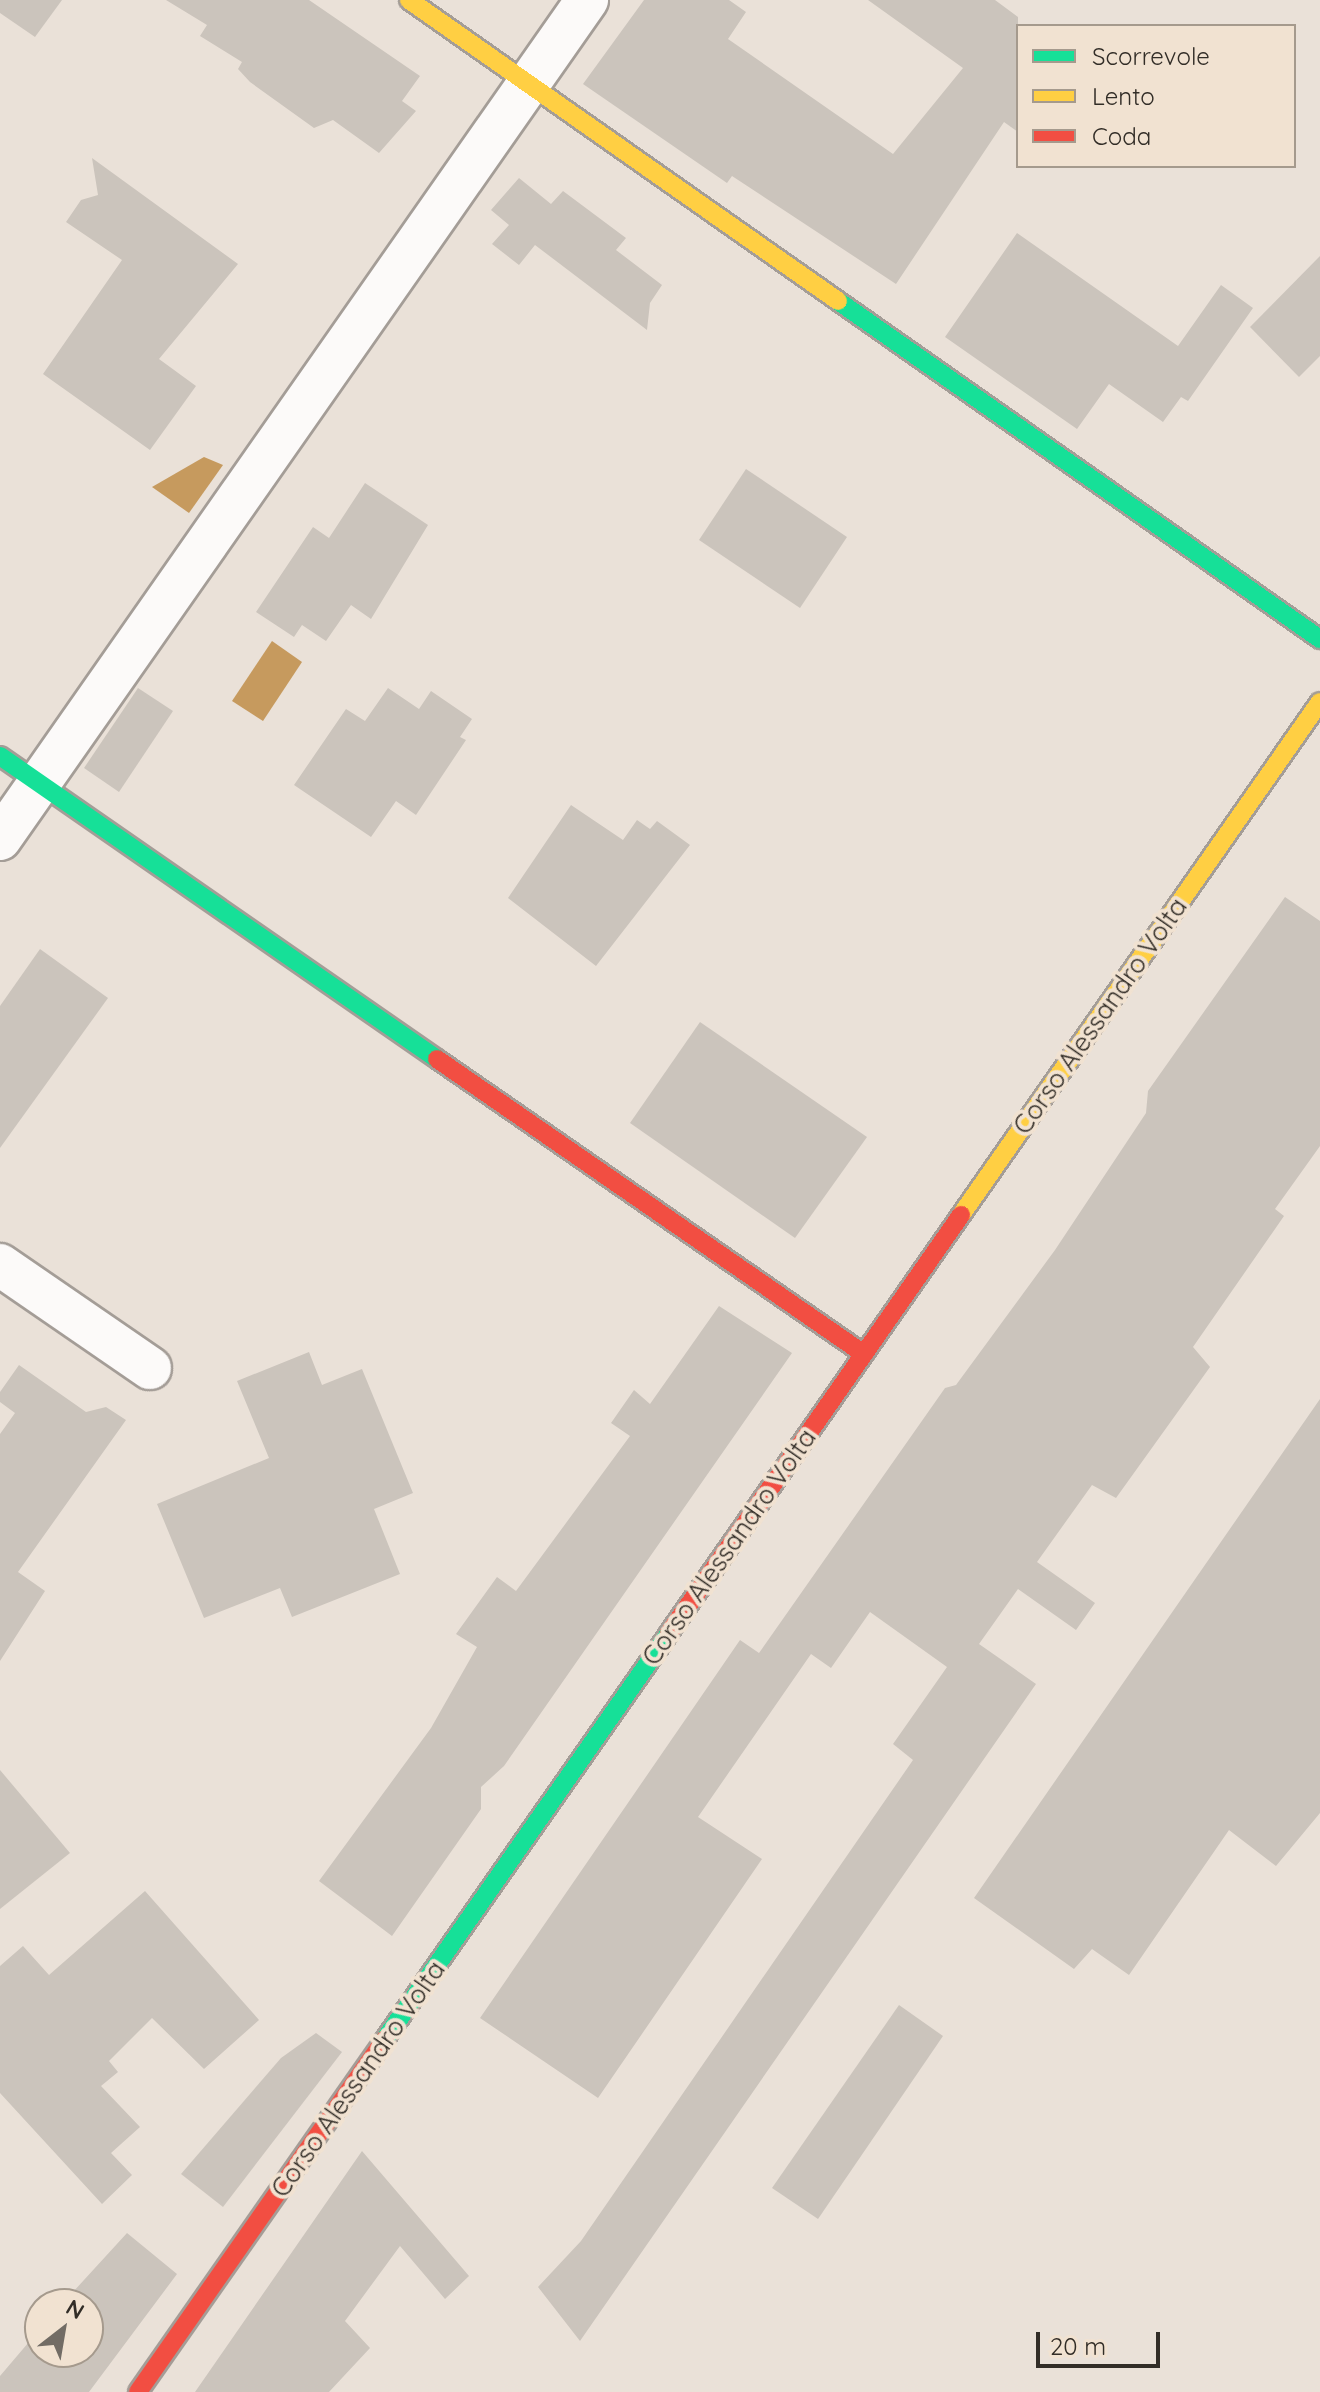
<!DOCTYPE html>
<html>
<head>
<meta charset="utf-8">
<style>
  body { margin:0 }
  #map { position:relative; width:1320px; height:2392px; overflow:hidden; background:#eae1d8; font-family:Quicksand,sans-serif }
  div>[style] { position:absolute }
  .water>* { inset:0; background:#c69a5e }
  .building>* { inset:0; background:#cbc4bc }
  .roads { filter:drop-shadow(2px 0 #a49d97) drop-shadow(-2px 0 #a49d97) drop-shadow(0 2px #a49d97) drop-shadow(0 -2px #a49d97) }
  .street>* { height:42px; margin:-21px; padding:0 21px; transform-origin:21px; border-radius:21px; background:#fcfaf9 }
  .fast>* { height:18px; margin:-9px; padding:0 9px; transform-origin:9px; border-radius:9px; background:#16e098 }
  .slow>* { height:18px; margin:-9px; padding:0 9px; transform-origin:9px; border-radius:9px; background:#ffcf43 }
  .jam>* { height:18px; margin:-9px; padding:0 9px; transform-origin:9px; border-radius:9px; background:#f24e42 }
  span { translate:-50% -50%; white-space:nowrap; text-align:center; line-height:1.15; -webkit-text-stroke:8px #f1e2d1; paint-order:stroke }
  .street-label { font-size:26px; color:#322d27 }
  .legend { position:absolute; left:1016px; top:24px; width:280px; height:144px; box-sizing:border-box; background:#f1e2d1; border:2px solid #a59a8d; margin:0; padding:10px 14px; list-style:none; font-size:24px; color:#322d27 }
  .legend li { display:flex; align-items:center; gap:16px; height:40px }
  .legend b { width:40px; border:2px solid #a59a8d }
  .north { position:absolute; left:24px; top:2288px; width:80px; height:80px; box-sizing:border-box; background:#f1e2d1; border:2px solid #a59a8d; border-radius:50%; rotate:31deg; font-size:22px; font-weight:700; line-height:32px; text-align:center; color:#322d27 }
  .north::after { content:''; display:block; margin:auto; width:28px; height:36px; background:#726c65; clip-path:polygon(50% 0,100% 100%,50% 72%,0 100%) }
  .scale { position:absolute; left:1036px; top:2332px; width:124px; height:36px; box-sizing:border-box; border:4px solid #322d27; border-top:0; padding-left:10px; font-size:24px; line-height:28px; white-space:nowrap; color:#322d27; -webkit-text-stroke:6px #f1e2d1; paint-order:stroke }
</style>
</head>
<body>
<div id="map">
  <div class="water">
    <div style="clip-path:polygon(204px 457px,223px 465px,189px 513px,152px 487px)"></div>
    <div style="clip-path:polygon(272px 641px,302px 662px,263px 721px,232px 701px)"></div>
  </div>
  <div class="building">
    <div style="clip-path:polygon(0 0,62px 0,35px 37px,0 13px)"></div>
    <div style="clip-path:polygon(166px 0,309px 0,420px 76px,402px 101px,416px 111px,379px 153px,333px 120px,314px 128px,250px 82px,238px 69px,242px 62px,200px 36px,207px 25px)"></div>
    <div style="clip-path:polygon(644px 0,729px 0,746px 12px,728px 39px,893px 154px,963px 68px,868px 0,995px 0,1018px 17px,1018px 132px,1004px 122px,896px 284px,732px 176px,727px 183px,583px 84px)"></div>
    <div style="clip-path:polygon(92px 158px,238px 264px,159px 359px,196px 386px,150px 450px,43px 374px,122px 260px,66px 222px,81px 200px,98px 195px)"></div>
    <div style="clip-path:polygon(519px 178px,551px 204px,563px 191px,626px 238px,616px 250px,662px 285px,650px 303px,647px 330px,535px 245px,519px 265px,492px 244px,509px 225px,491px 210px)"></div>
    <div style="clip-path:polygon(1017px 233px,1178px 346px,1221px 285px,1253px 308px,1188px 401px,1181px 397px,1163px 422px,1109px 384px,1077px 429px,945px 337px)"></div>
    <div style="clip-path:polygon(1320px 256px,1320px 356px,1299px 377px,1250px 327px)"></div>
    <div style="clip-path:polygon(746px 469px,847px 537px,800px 608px,699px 540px)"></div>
    <div style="clip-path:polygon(365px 483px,428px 525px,371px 619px,351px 605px,326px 641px,302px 625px,294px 637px,256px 612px,313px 527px,329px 538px)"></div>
    <div style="clip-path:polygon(138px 688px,173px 711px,119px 792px,84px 768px)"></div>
    <div style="clip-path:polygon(388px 688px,419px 709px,431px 691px,472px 719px,460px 737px,466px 740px,416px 815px,396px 801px,371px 837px,294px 785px,346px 709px,365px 721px)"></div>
    <div style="clip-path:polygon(571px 805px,623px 840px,637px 820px,650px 829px,657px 821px,690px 845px,596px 966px,508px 898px)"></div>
    <div style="clip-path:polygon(1285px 897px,1320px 921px,1320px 1146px,1275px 1209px,1284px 1216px,1193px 1347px,1210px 1367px,1116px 1498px,1092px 1485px,1037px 1562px,1095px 1603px,1076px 1630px,1018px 1589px,979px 1644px,1036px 1684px,580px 2341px,538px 2287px,581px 2241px,913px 1760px,893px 1744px,947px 1667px,870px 1612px,831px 1668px,811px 1654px,698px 1817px,762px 1859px,598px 2098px,480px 2018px,740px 1640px,759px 1653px,945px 1388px,956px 1385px,1055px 1250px,1146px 1113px,1148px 1091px)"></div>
    <div style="clip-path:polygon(40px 949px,108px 998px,0 1148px,0 1006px)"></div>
    <div style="clip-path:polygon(700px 1022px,867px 1137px,795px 1238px,630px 1123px)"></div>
    <div style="clip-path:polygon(719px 1306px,792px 1353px,504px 1766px,481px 1787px,481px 1809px,392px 1936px,319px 1881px,431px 1728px,477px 1647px,456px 1634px,497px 1577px,516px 1591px,630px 1436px,611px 1423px,634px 1390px,650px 1404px)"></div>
    <div style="clip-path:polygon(309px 1352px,322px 1385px,362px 1369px,413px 1493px,374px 1509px,400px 1574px,292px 1617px,280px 1588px,204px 1618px,157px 1504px,269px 1458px,237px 1381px)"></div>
    <div style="clip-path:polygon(19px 1365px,86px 1412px,106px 1407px,126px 1420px,18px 1572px,45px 1591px,0 1661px,0 1434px,15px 1413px,0 1402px,0 1392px)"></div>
    <div style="clip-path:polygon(1320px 1399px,1320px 1813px,1276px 1866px,1229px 1830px,1129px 1975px,1092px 1949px,1074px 1969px,974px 1898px)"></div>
    <div style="clip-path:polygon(0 1770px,70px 1853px,0 1909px)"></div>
    <div style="clip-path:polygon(145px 1891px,259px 2020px,204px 2069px,152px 2018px,109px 2061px,118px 2072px,101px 2086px,140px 2127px,111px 2153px,132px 2175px,102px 2204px,0 2093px,0 1966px,23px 1946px,49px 1975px)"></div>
    <div style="clip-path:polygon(899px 2005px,943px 2036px,818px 2219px,772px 2188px)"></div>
    <div style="clip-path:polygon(316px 2033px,342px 2052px,223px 2207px,181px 2174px,281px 2058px)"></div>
    <div style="clip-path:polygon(362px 2151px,469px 2276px,445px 2299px,400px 2246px,345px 2321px,370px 2348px,329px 2392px,195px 2392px)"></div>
    <div style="clip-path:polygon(127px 2233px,177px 2274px,89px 2392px,0 2392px,0 2376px,40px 2329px,40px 2352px,88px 2352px,88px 2304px,62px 2304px)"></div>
  </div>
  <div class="roads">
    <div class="street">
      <div style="left:0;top:839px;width:1024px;rotate:-55.02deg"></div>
      <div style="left:0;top:1265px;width:182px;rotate:34.5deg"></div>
    </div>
    <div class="fast">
      <div style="left:838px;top:301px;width:589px;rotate:35.04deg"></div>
      <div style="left:0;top:756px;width:532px;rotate:34.74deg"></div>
      <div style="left:385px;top:2039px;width:495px;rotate:-55deg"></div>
    </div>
    <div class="slow">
      <div style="left:409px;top:0;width:524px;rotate:35.05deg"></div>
      <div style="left:961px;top:1215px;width:626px;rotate:-55.02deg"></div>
    </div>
    <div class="jam">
      <div style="left:437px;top:1059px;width:519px;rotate:34.64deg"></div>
      <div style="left:669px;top:1633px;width:510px;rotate:-55.06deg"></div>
      <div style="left:138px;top:2392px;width:431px;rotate:-55deg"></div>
    </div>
  </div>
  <div class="street-label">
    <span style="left:1100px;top:1016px;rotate:-55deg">Corso Alessandro Volta</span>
    <span style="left:729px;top:1547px;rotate:-55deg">Corso Alessandro Volta</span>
    <span style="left:358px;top:2079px;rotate:-55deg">Corso Alessandro Volta</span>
  </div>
  <ul class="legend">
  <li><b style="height:10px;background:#16e098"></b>Scorrevole</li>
  <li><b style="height:10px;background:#ffcf43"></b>Lento</li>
  <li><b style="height:10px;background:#f24e42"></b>Coda</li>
  </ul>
  <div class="north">N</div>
  <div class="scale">20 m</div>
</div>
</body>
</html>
